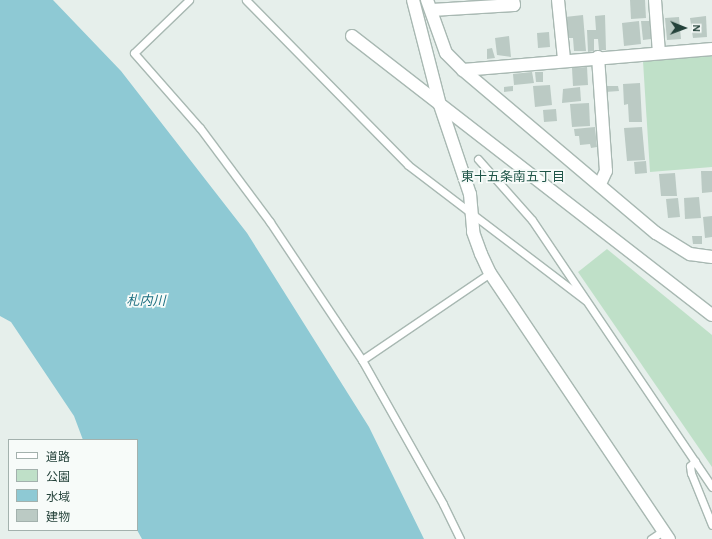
<!DOCTYPE html>
<html>
<head>
<meta charset="utf-8">
<style>
  body { margin:0 }
  #map { position:relative; width:712px; height:539px; overflow:hidden; background:#e6efeb; font-family:"Alegreya Sans","Noto Sans JP",sans-serif }
  div>[style] { position:absolute }
  .green>* { inset:0; background:#bfe0c8 }
  .water>* { inset:0; background:#8ec9d4 }
  .building>* { inset:0; background:#bbcac4 }
  .roads { filter:drop-shadow(1px 0 #a8b8b2) drop-shadow(-1px 0 #a8b8b2) drop-shadow(0 1px #a8b8b2) drop-shadow(0 -1px #a8b8b2) }
  .lane>* { height:7px; margin:-3.5px; padding:0 3.5px; transform-origin:3.5px; border-radius:3.5px; background:#fff }
  .street>* { height:12px; margin:-6px; padding:0 6px; transform-origin:6px; border-radius:6px; background:#fff }
  span { translate:-50% -50%; white-space:nowrap; text-align:center; line-height:1.15; -webkit-text-stroke:3.5px #f7fbf9; paint-order:stroke }
  .neighbourhood-label { font-size:13px; color:#1f5548 }
  .water-label { font-size:13px; color:#1c6f80; font-style:italic }
  .legend { position:absolute; left:8px; top:439px; width:130px; height:92px; box-sizing:border-box; background:#f7fbf9; border:1px solid #a3b1ad; margin:0; padding:5px 7px; list-style:none; font-size:12px; color:#24423a }
  .legend li { display:flex; align-items:center; gap:8px; height:20px }
  .legend b { width:20px; border:1px solid #a3b1ad }
  .north { position:absolute; left:664px; top:8px; width:40px; height:40px; -webkit-text-stroke:3px #f7fbf9; paint-order:stroke; rotate:91deg; font-size:11px; font-weight:700; line-height:16px; text-align:center; color:#24423a }
  .north::after { content:''; display:block; margin:auto; width:14px; height:18px; background:#24423a; clip-path:polygon(50% 0,100% 100%,50% 72%,0 100%) }
</style>
</head>
<body>
<div id="map">
  <div class="green">
    <div style="clip-path:polygon(712px 56px,712px 167px,650px 172px,643px 61px)"></div>
    <div style="clip-path:polygon(607px 249px,712px 335px,712px 467px,578px 272px)"></div>
  </div>
  <div class="water">
    <div style="clip-path:polygon(0 0,53px 0,121px 71px,247px 233px,369px 427px,424px 539px,142px 539px,137px 530px,137px 440px,83px 440px,74px 416px,11px 322px,0 316px)"></div>
  </div>
  <div class="building">
    <div style="clip-path:polygon(630px 0,645px 0,646px 18px,631px 19px)"></div>
    <div style="clip-path:polygon(583px 15px,586px 51px,574px 51px,573px 38px,567px 38px,565px 17px)"></div>
    <div style="clip-path:polygon(605px 15px,606px 50px,599px 50px,598px 39px,594px 39px,594px 51px,588px 52px,587px 30px,596px 30px,595px 16px)"></div>
    <div style="clip-path:polygon(706px 16px,707px 37px,693px 38px,690px 18px)"></div>
    <div style="clip-path:polygon(679px 17px,681px 39px,667px 40px,665px 18px)"></div>
    <div style="clip-path:polygon(639px 21px,641px 44px,624px 46px,622px 23px)"></div>
    <div style="clip-path:polygon(641px 21px,650px 21px,651px 39px,643px 40px)"></div>
    <div style="clip-path:polygon(549px 32px,550px 47px,538px 48px,537px 33px)"></div>
    <div style="clip-path:polygon(509px 36px,511px 57px,497px 55px,495px 38px)"></div>
    <div style="clip-path:polygon(492px 48px,495px 58px,487px 59px,487px 49px)"></div>
    <div style="clip-path:polygon(587px 67px,588px 85px,573px 86px,572px 68px)"></div>
    <div style="clip-path:polygon(532px 72px,534px 83px,514px 85px,513px 74px)"></div>
    <div style="clip-path:polygon(535px 72px,543px 72px,543px 82px,536px 82px)"></div>
    <div style="clip-path:polygon(640px 83px,642px 122px,629px 122px,628px 104px,624px 105px,623px 84px)"></div>
    <div style="clip-path:polygon(550px 85px,552px 105px,535px 107px,533px 86px)"></div>
    <div style="clip-path:polygon(513px 86px,513px 91px,504px 92px,504px 87px)"></div>
    <div style="clip-path:polygon(605px 86px,618px 86px,619px 91px,605px 92px)"></div>
    <div style="clip-path:polygon(580px 87px,581px 101px,562px 103px,563px 89px)"></div>
    <div style="clip-path:polygon(589px 103px,590px 126px,572px 127px,570px 104px)"></div>
    <div style="clip-path:polygon(556px 109px,557px 121px,544px 122px,543px 110px)"></div>
    <div style="clip-path:polygon(595px 127px,597px 147px,591px 148px,590px 144px,580px 145px,579px 136px,575px 136px,574px 129px)"></div>
    <div style="clip-path:polygon(642px 127px,645px 160px,627px 161px,624px 128px)"></div>
    <div style="clip-path:polygon(646px 161px,647px 173px,635px 174px,634px 162px)"></div>
    <div style="clip-path:polygon(701px 171px,712px 171px,712px 192px,702px 193px)"></div>
    <div style="clip-path:polygon(675px 173px,677px 196px,661px 196px,659px 174px)"></div>
    <div style="clip-path:polygon(699px 197px,701px 218px,685px 219px,684px 198px)"></div>
    <div style="clip-path:polygon(678px 198px,680px 217px,668px 218px,666px 199px)"></div>
    <div style="clip-path:polygon(712px 216px,712px 237px,705px 238px,703px 217px)"></div>
    <div style="clip-path:polygon(692px 236px,702px 236px,702px 244px,693px 244px)"></div>
  </div>
  <div class="roads">
    <div class="lane">
      <div style="left:189px;top:0;width:76px;rotate:136.1deg"></div>
      <div style="left:134px;top:53px;width:100px;rotate:48.7deg"></div>
      <div style="left:200px;top:128px;width:117px;rotate:53.3deg"></div>
      <div style="left:270px;top:222px;width:166px;rotate:56.3deg"></div>
      <div style="left:362px;top:360px;width:165px;rotate:60.6deg"></div>
      <div style="left:443px;top:504px;width:39px;rotate:64deg"></div>
      <div style="left:246px;top:0;width:231px;rotate:45.5deg"></div>
      <div style="left:408px;top:165px;width:223px;rotate:37.3deg"></div>
      <div style="left:478px;top:159px;width:81px;rotate:48.5deg"></div>
      <div style="left:532px;top:220px;width:322px;rotate:56deg"></div>
      <div style="left:362px;top:360px;width:155px;rotate:-34.2deg"></div>
      <div style="left:695px;top:461px;width:7px;rotate:135deg"></div>
      <div style="left:690px;top:466px;width:7px;rotate:82deg"></div>
      <div style="left:691px;top:473px;width:56px;rotate:68deg"></div>
      <div style="left:651px;top:539px;width:14px;rotate:-34deg"></div>
    </div>
    <div class="street">
      <div style="left:413px;top:0;width:108px;rotate:75.6deg"></div>
      <div style="left:440px;top:105px;width:94px;rotate:71.4deg"></div>
      <div style="left:470px;top:194px;width:38px;rotate:85deg"></div>
      <div style="left:473px;top:232px;width:23px;rotate:70deg"></div>
      <div style="left:481px;top:254px;width:21px;rotate:65deg"></div>
      <div style="left:490px;top:273px;width:321px;rotate:56.1deg"></div>
      <div style="left:427px;top:0;width:56px;rotate:70.3deg"></div>
      <div style="left:446px;top:53px;width:24px;rotate:45deg"></div>
      <div style="left:463px;top:70px;width:250px;rotate:-4.8deg"></div>
      <div style="left:558px;top:0;width:59px;rotate:84.2deg"></div>
      <div style="left:655px;top:0;width:53px;rotate:85.7deg"></div>
      <div style="left:432px;top:10px;width:82px;rotate:-3.5deg"></div>
      <div style="left:514px;top:5px;width:5px;rotate:-101deg"></div>
      <div style="left:352px;top:36px;width:455px;rotate:37.8deg"></div>
      <div style="left:598px;top:57px;width:114px;rotate:86deg"></div>
      <div style="left:606px;top:171px;width:14px;rotate:115deg"></div>
      <div style="left:463px;top:70px;width:253px;rotate:40.2deg"></div>
      <div style="left:656px;top:233px;width:40px;rotate:32deg"></div>
      <div style="left:690px;top:254px;width:22px;rotate:8deg"></div>
    </div>
  </div>
  <div class="neighbourhood-label">
    <span style="left:513px;top:178px">東十五条南五丁目</span>
  </div>
  <div class="water-label">
    <span style="left:146px;top:302px">札内川</span>
  </div>
  <ul class="legend">
  <li><b style="height:5px;background:#fff"></b>道路</li>
  <li><b style="height:11px;background:#bfe0c8"></b>公園</li>
  <li><b style="height:11px;background:#8ec9d4"></b>水域</li>
  <li><b style="height:11px;background:#bbcac4"></b>建物</li>
  </ul>
  <div class="north">N</div>
</div>
</body>
</html>
